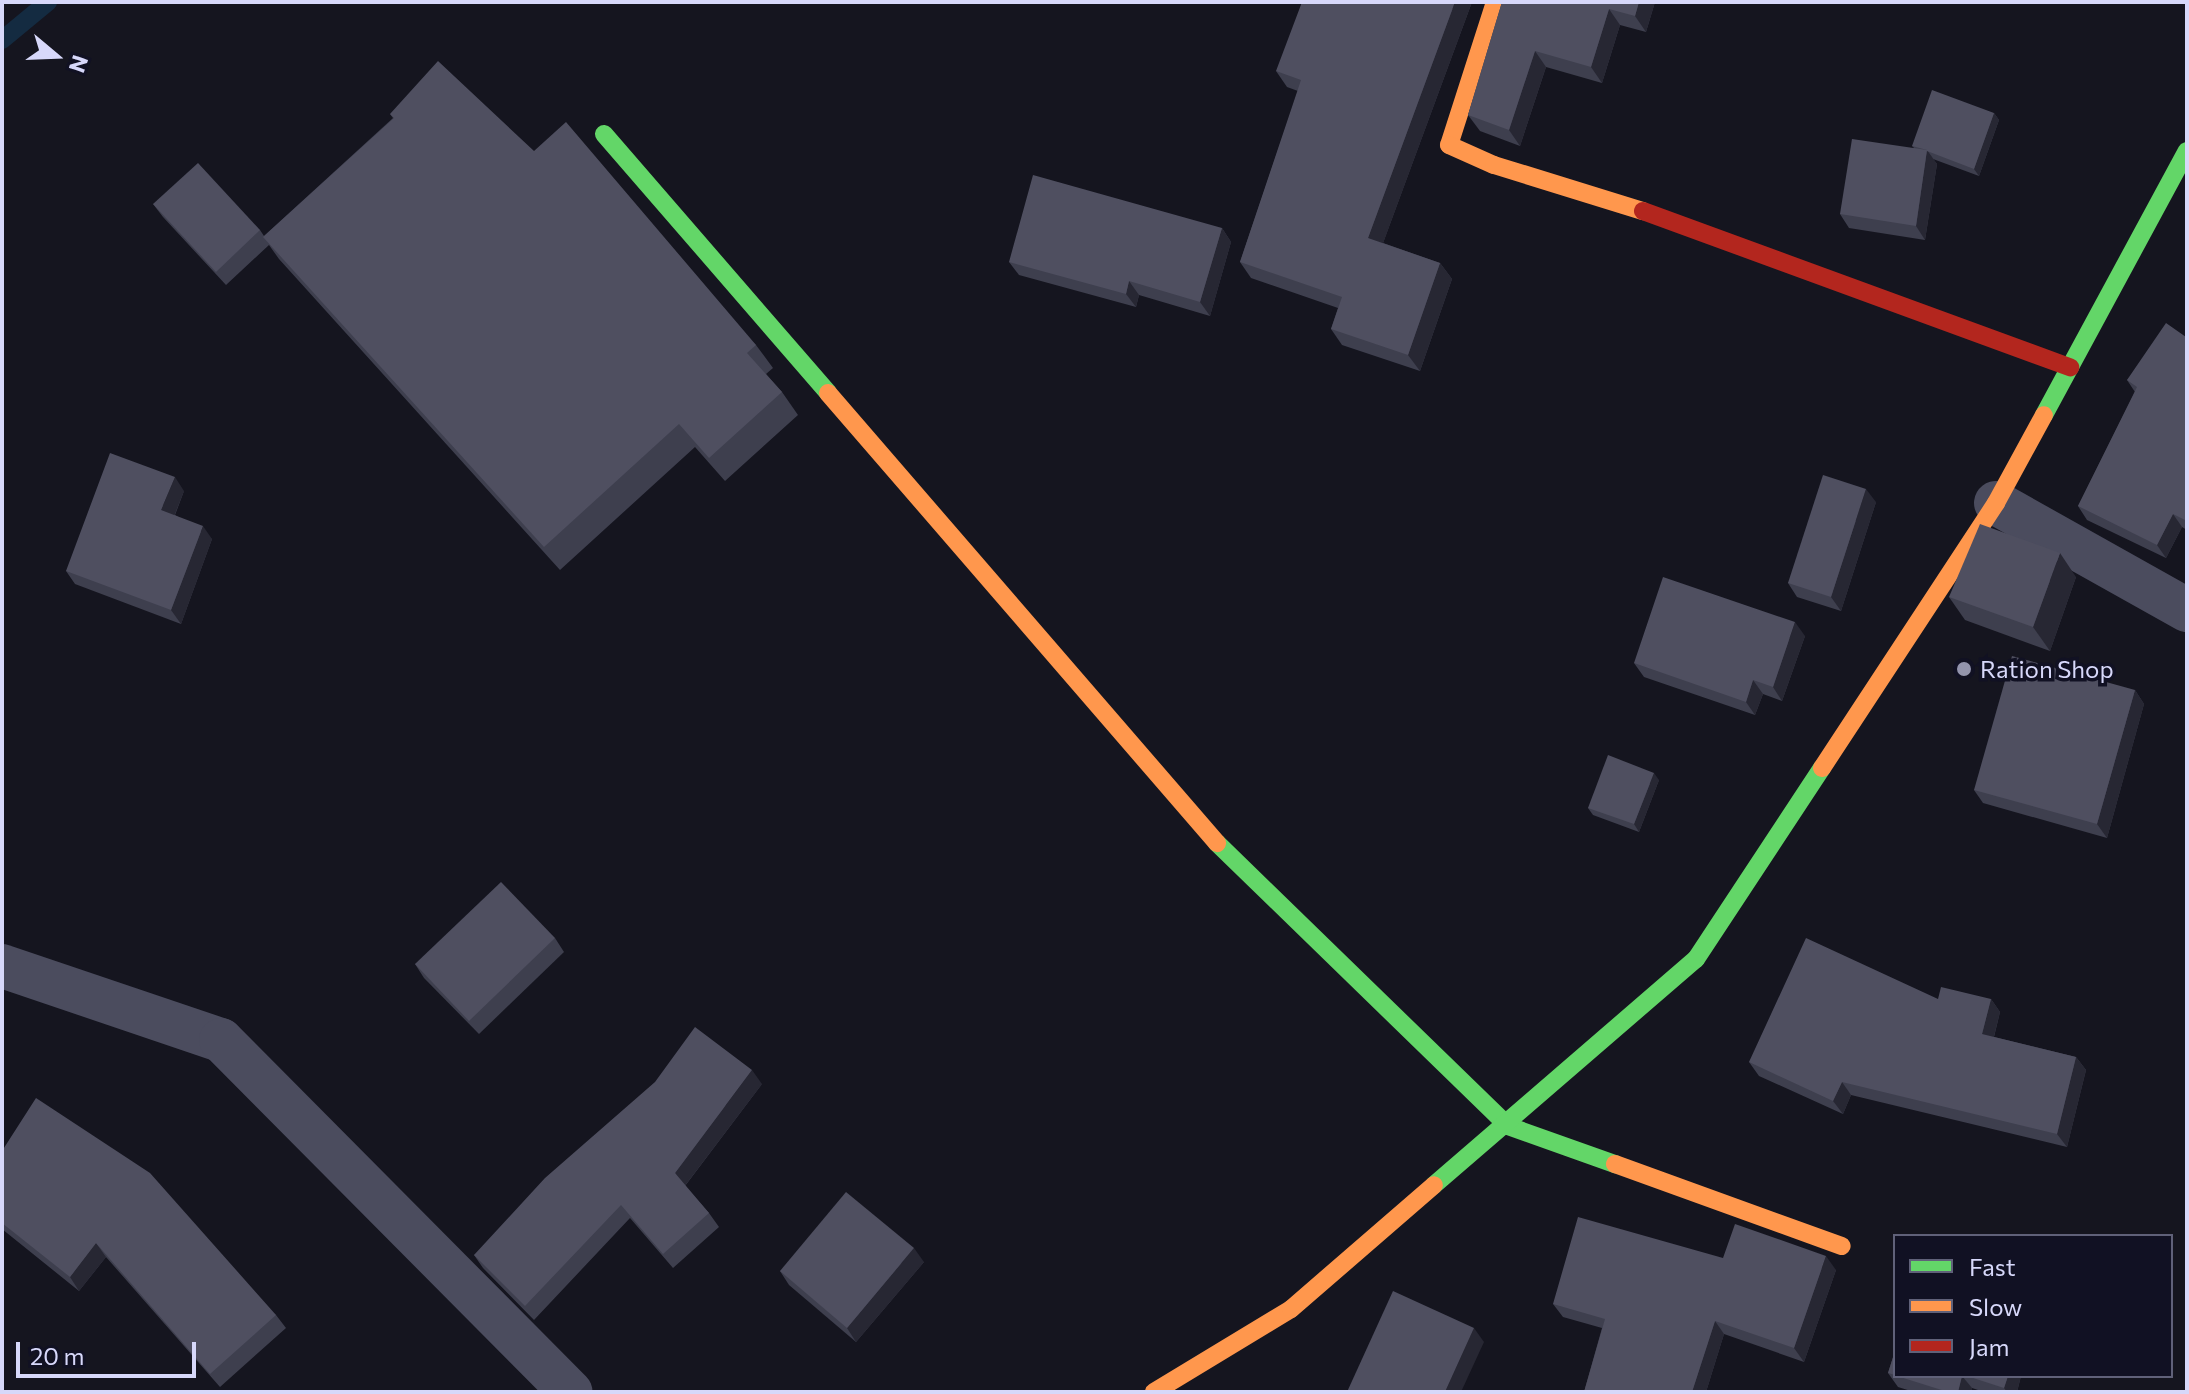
<!DOCTYPE html>
<html>
<head>
<meta charset="utf-8">
<style>
  body { margin:0 }
  #map { position:relative; width:2189px; height:1394px; overflow:hidden; background:#15151f; font-family:Commissioner,sans-serif }
  div>[style] { position:absolute }
  .stream>* { height:18px; margin:-9px; padding:0 9px; transform-origin:9px; border-radius:9px; background:#142b41 }
  .street>* { height:44px; margin:-22px; padding:0 22px; transform-origin:22px; border-radius:22px; background:#4b4c5e }
  .fast>* { height:18px; margin:-9px; padding:0 9px; transform-origin:9px; border-radius:9px; background:#63d668 }
  .slow>* { height:18px; margin:-9px; padding:0 9px; transform-origin:9px; border-radius:9px; background:#ff974d }
  .jam>* { height:18px; margin:-9px; padding:0 9px; transform-origin:9px; border-radius:9px; background:#b3261e }
  .wall>* { inset:0; background:#3e3f4e }
  .shaded-wall>* { inset:0; background:#272733 }
  .building>* { inset:0; background:#4f4f60 }
  .dots>* { width:22px; height:22px; translate:-50% -50%; box-sizing:border-box; border:4px solid #111123; border-radius:50% }
  span { translate:-50% -50%; white-space:nowrap; text-align:center; line-height:1.15; -webkit-text-stroke:7px #111123; paint-order:stroke }
  .poi-label { font-size:24px; color:#d7d8fa }
  .left { translate:0 -50%; text-align:left }
  .frame { position:absolute; inset:0; border:4px solid #d7d8fa; pointer-events:none }
  .legend { position:absolute; left:1893px; top:1234px; width:280px; height:144px; box-sizing:border-box; background:#111123; border:2px solid #606179; margin:0; padding:10px 14px; list-style:none; font-size:24px; color:#d7d8fa }
  .legend li { display:flex; align-items:center; gap:16px; height:40px }
  .legend b { width:40px; border:2px solid #606179 }
  .north { position:absolute; left:16px; top:16px; width:80px; height:80px; -webkit-text-stroke:6px #111123; paint-order:stroke; rotate:109deg; font-size:22px; font-weight:700; line-height:32px; text-align:center; color:#d7d8fa }
  .north::after { content:''; display:block; margin:auto; width:28px; height:36px; background:#d7d8fa; clip-path:polygon(50% 0,100% 100%,50% 72%,0 100%) }
  .scale { position:absolute; left:16px; top:1342px; width:180px; height:36px; box-sizing:border-box; border:4px solid #d7d8fa; border-top:0; padding-left:10px; font-size:24px; line-height:28px; white-space:nowrap; color:#d7d8fa; -webkit-text-stroke:6px #111123; paint-order:stroke }
</style>
</head>
<body>
<div id="map">
  <div class="stream">
    <div style="left:2px;top:40px;width:60px;rotate:-39.6deg"></div>
  </div>
  <div class="street">
    <div style="left:1996px;top:503px;width:219px;rotate:29.3deg"></div>
    <div style="left:2px;top:966px;width:231px;rotate:18.7deg"></div>
    <div style="left:221px;top:1040px;width:496px;rotate:45.2deg"></div>
  </div>
  <div class="fast">
    <div style="left:604px;top:134px;width:342px;rotate:49.1deg"></div>
    <div style="left:2044px;top:415px;width:300px;rotate:-61.6deg"></div>
    <div style="left:1217px;top:843px;width:406px;rotate:44.2deg"></div>
    <div style="left:1508px;top:1126px;width:114px;rotate:19.6deg"></div>
    <div style="left:1434px;top:1185px;width:346px;rotate:-40.8deg"></div>
    <div style="left:1696px;top:959px;width:229px;rotate:-56.6deg"></div>
  </div>
  <div class="slow">
    <div style="left:1495px;top:2px;width:150px;rotate:107.8deg"></div>
    <div style="left:1449px;top:145px;width:49px;rotate:24deg"></div>
    <div style="left:1494px;top:165px;width:156px;rotate:17.2deg"></div>
    <div style="left:828px;top:393px;width:595px;rotate:49.16deg"></div>
    <div style="left:1822px;top:768px;width:317px;rotate:-56.7deg"></div>
    <div style="left:1996px;top:503px;width:100px;rotate:-61.4deg"></div>
    <div style="left:1615px;top:1164px;width:241px;rotate:19.9deg"></div>
    <div style="left:1154px;top:1392px;width:160px;rotate:-31.2deg"></div>
    <div style="left:1291px;top:1309px;width:189px;rotate:-40.9deg"></div>
  </div>
  <div class="jam">
    <div style="left:1643px;top:211px;width:455px;rotate:20.1deg"></div>
  </div>
  <div class="wall">
    <div style="clip-path:polygon(1472px 2px,1383px 243px,1440px 263px,1452px 279px,1420px 371px,1342px 345px,1331px 329px,1338px 308px,1251px 278px,1240px 262px,1298px 91px,1287px 87px,1276px 71px)"></div>
    <div style="clip-path:polygon(1502px 2px,1655px 2px,1646px 32px,1620px 25px,1602px 83px,1546px 67px,1520px 146px,1480px 131px,1468px 115px)"></div>
    <div style="clip-path:polygon(1994px 113px,1999px 120px,1979px 176px,1933px 159px,1937px 164px,1925px 240px,1849px 228px,1840px 214px,1914px 148px,1912px 146px)"></div>
    <div style="clip-path:polygon(390px 114px,534px 151px,756px 345px,773px 368px,766px 374px,782px 392px,798px 415px,725px 481px,695px 447px,560px 570px,279px 259px,269px 245px,226px 285px,163px 217px,153px 204px,260px 230px,264px 236px,393px 118px)"></div>
    <div style="clip-path:polygon(1222px 228px,1231px 242px,1210px 316px,1139px 295px,1136px 307px,1019px 275px,1009px 262px)"></div>
    <div style="clip-path:polygon(2187px 335px,2187px 530px,2182px 527px,2166px 558px,2087px 520px,2078px 506px,2135px 392px,2127px 380px)"></div>
    <div style="clip-path:polygon(184px 491px,175px 515px,212px 539px,181px 624px,75px 584px,66px 571px)"></div>
    <div style="clip-path:polygon(1876px 502px,1841px 611px,1797px 597px,1788px 583px)"></div>
    <div style="clip-path:polygon(2076px 577px,2050px 651px,1965px 620px,1949px 597px)"></div>
    <div style="clip-path:polygon(1805px 636px,1782px 701px,1763px 694px,1755px 715px,1644px 677px,1634px 663px)"></div>
    <div style="clip-path:polygon(2135px 690px,2144px 704px,2107px 838px,1983px 803px,1974px 790px)"></div>
    <div style="clip-path:polygon(1659px 780px,1639px 832px,1593px 815px,1588px 808px)"></div>
    <div style="clip-path:polygon(555px 938px,564px 952px,479px 1034px,424px 978px,415px 964px)"></div>
    <div style="clip-path:polygon(1938px 999px,1991px 999px,2000px 1012px,1994px 1037px,2076px 1057px,2086px 1070px,2067px 1147px,1851px 1095px,1843px 1114px,1759px 1076px,1749px 1062px)"></div>
    <div style="clip-path:polygon(762px 1084px,685px 1186px,709px 1213px,719px 1227px,673px 1268px,630px 1218px,534px 1320px,483px 1268px,474px 1255px)"></div>
    <div style="clip-path:polygon(2px 1151px,276px 1315px,286px 1328px,220px 1387px,106px 1257px,79px 1291px,2px 1229px)"></div>
    <div style="clip-path:polygon(1723px 1258px,1836px 1270px,1804px 1362px,1724px 1334px,1706px 1392px,1584px 1392px,1602px 1328px,1563px 1317px,1553px 1304px)"></div>
    <div style="clip-path:polygon(924px 1262px,856px 1342px,789px 1285px,780px 1271px)"></div>
    <div style="clip-path:polygon(1895px 1351px,1895px 1376px,2021px 1376px,2017px 1392px,1984px 1392px,1972px 1388px,1971px 1392px,1914px 1392px,1898px 1387px,1888px 1373px)"></div>
  </div>
  <div class="shaded-wall">
    <div style="clip-path:polygon(1455px 2px,1472px 2px,1379px 254px,1368px 238px)"></div>
    <div style="clip-path:polygon(1639px 2px,1655px 2px,1646px 32px,1635px 16px)"></div>
    <div style="clip-path:polygon(1609px 9px,1620px 25px,1602px 83px,1591px 67px)"></div>
    <div style="clip-path:polygon(1535px 51px,1546px 67px,1520px 146px,1509px 130px)"></div>
    <div style="clip-path:polygon(1994px 113px,1999px 120px,1979px 176px,1974px 169px)"></div>
    <div style="clip-path:polygon(1927px 150px,1937px 164px,1925px 240px,1916px 226px)"></div>
    <div style="clip-path:polygon(1222px 228px,1231px 242px,1210px 316px,1200px 302px)"></div>
    <div style="clip-path:polygon(1440px 263px,1452px 279px,1420px 371px,1408px 355px)"></div>
    <div style="clip-path:polygon(1129px 281px,1139px 295px,1136px 307px,1126px 294px)"></div>
    <div style="clip-path:polygon(175px 477px,184px 491px,171px 524px,161px 510px)"></div>
    <div style="clip-path:polygon(1866px 489px,1876px 502px,1841px 611px,1831px 597px)"></div>
    <div style="clip-path:polygon(2173px 514px,2182px 527px,2166px 558px,2157px 545px)"></div>
    <div style="clip-path:polygon(203px 526px,212px 539px,181px 624px,171px 610px)"></div>
    <div style="clip-path:polygon(2060px 553px,2076px 577px,2050px 651px,2033px 627px)"></div>
    <div style="clip-path:polygon(1795px 622px,1805px 636px,1782px 701px,1773px 687px)"></div>
    <div style="clip-path:polygon(1753px 680px,1763px 694px,1755px 715px,1746px 702px)"></div>
    <div style="clip-path:polygon(2135px 690px,2144px 704px,2107px 838px,2097px 824px)"></div>
    <div style="clip-path:polygon(1654px 773px,1659px 780px,1639px 832px,1634px 824px)"></div>
    <div style="clip-path:polygon(1991px 999px,2000px 1012px,1991px 1048px,1982px 1034px)"></div>
    <div style="clip-path:polygon(2076px 1057px,2086px 1070px,2067px 1147px,2057px 1134px)"></div>
    <div style="clip-path:polygon(752px 1070px,762px 1084px,684px 1187px,675px 1173px)"></div>
    <div style="clip-path:polygon(1842px 1082px,1851px 1095px,1843px 1114px,1833px 1101px)"></div>
    <div style="clip-path:polygon(96px 1243px,106px 1257px,79px 1291px,70px 1277px)"></div>
    <div style="clip-path:polygon(914px 1248px,924px 1262px,856px 1342px,847px 1328px)"></div>
    <div style="clip-path:polygon(1826px 1256px,1836px 1270px,1804px 1362px,1794px 1348px)"></div>
    <div style="clip-path:polygon(1715px 1321px,1724px 1334px,1706px 1392px,1692px 1392px)"></div>
    <div style="clip-path:polygon(1474px 1328px,1484px 1342px,1461px 1392px,1445px 1392px)"></div>
    <div style="clip-path:polygon(1962px 1376px,1972px 1388px,1971px 1392px,1958px 1392px)"></div>
    <div style="clip-path:polygon(2008px 1376px,2021px 1376px,2017px 1392px,2007px 1392px,2004px 1388px)"></div>
  </div>
  <div class="building">
    <div style="clip-path:polygon(1302px 2px,1455px 2px,1368px 238px,1440px 263px,1408px 355px,1331px 329px,1342px 297px,1240px 262px,1301px 80px,1276px 71px)"></div>
    <div style="clip-path:polygon(1502px 2px,1639px 2px,1635px 16px,1609px 9px,1591px 67px,1535px 51px,1509px 130px,1468px 115px)"></div>
    <div style="clip-path:polygon(438px 61px,534px 151px,566px 122px,756px 345px,747px 353px,782px 392px,709px 458px,679px 424px,544px 547px,263px 237px,394px 118px,390px 114px)"></div>
    <div style="clip-path:polygon(1932px 90px,1994px 113px,1974px 169px,1927px 151px,1927px 150px,1912px 146px)"></div>
    <div style="clip-path:polygon(1852px 139px,1927px 150px,1916px 226px,1840px 214px)"></div>
    <div style="clip-path:polygon(198px 163px,260px 230px,216px 272px,153px 204px)"></div>
    <div style="clip-path:polygon(1033px 175px,1222px 228px,1200px 302px,1129px 281px,1126px 294px,1009px 262px)"></div>
    <div style="clip-path:polygon(2166px 323px,2186px 337px,2187px 335px,2187px 521px,2173px 514px,2157px 545px,2078px 506px,2137px 387px,2127px 380px)"></div>
    <div style="clip-path:polygon(110px 453px,175px 477px,161px 510px,203px 526px,171px 610px,66px 571px)"></div>
    <div style="clip-path:polygon(1823px 475px,1866px 489px,1831px 597px,1788px 583px)"></div>
    <div style="clip-path:polygon(1980px 524px,2060px 553px,2033px 627px,1949px 597px)"></div>
    <div style="clip-path:polygon(1663px 577px,1795px 622px,1773px 687px,1753px 680px,1746px 702px,1634px 663px)"></div>
    <div style="clip-path:polygon(2012px 656px,2135px 690px,2097px 824px,1974px 790px)"></div>
    <div style="clip-path:polygon(1608px 755px,1654px 773px,1634px 824px,1588px 808px)"></div>
    <div style="clip-path:polygon(501px 882px,555px 938px,469px 1021px,415px 964px)"></div>
    <div style="clip-path:polygon(1806px 938px,1938px 999px,1941px 987px,1991px 999px,1982px 1034px,2076px 1057px,2057px 1134px,1842px 1082px,1833px 1101px,1749px 1062px)"></div>
    <div style="clip-path:polygon(695px 1027px,752px 1070px,675px 1173px,709px 1213px,663px 1254px,621px 1205px,525px 1306px,474px 1255px,545px 1178px,655px 1082px)"></div>
    <div style="clip-path:polygon(36px 1098px,150px 1173px,276px 1315px,210px 1374px,96px 1243px,70px 1277px,2px 1223px,2px 1151px)"></div>
    <div style="clip-path:polygon(846px 1192px,914px 1248px,847px 1328px,780px 1271px)"></div>
    <div style="clip-path:polygon(1578px 1217px,1723px 1258px,1735px 1224px,1826px 1256px,1794px 1348px,1715px 1321px,1692px 1392px,1584px 1392px,1605px 1319px,1553px 1304px)"></div>
    <div style="clip-path:polygon(1393px 1291px,1474px 1328px,1445px 1392px,1347px 1392px)"></div>
    <div style="clip-path:polygon(1895px 1351px,1895px 1375px,1888px 1373px)"></div>
    <div style="clip-path:polygon(1897px 1376px,1962px 1376px,1958px 1392px,1948px 1392px)"></div>
    <div style="clip-path:polygon(1967px 1376px,2008px 1376px,2004px 1388px)"></div>
  </div>
  <div class="dots">
    <div style="left:1964px;top:669px;background:#9394ad"></div>
  </div>
  <div class="poi-label">
    <span class="left" style="left:1980px;top:669px">Ration Shop</span>
  </div>
  <div class="frame"></div>
  <ul class="legend">
  <li><b style="height:10px;background:#63d668"></b>Fast</li>
  <li><b style="height:10px;background:#ff974d"></b>Slow</li>
  <li><b style="height:10px;background:#b3261e"></b>Jam</li>
  </ul>
  <div class="north">N</div>
  <div class="scale">20 m</div>
</div>
</body>
</html>
